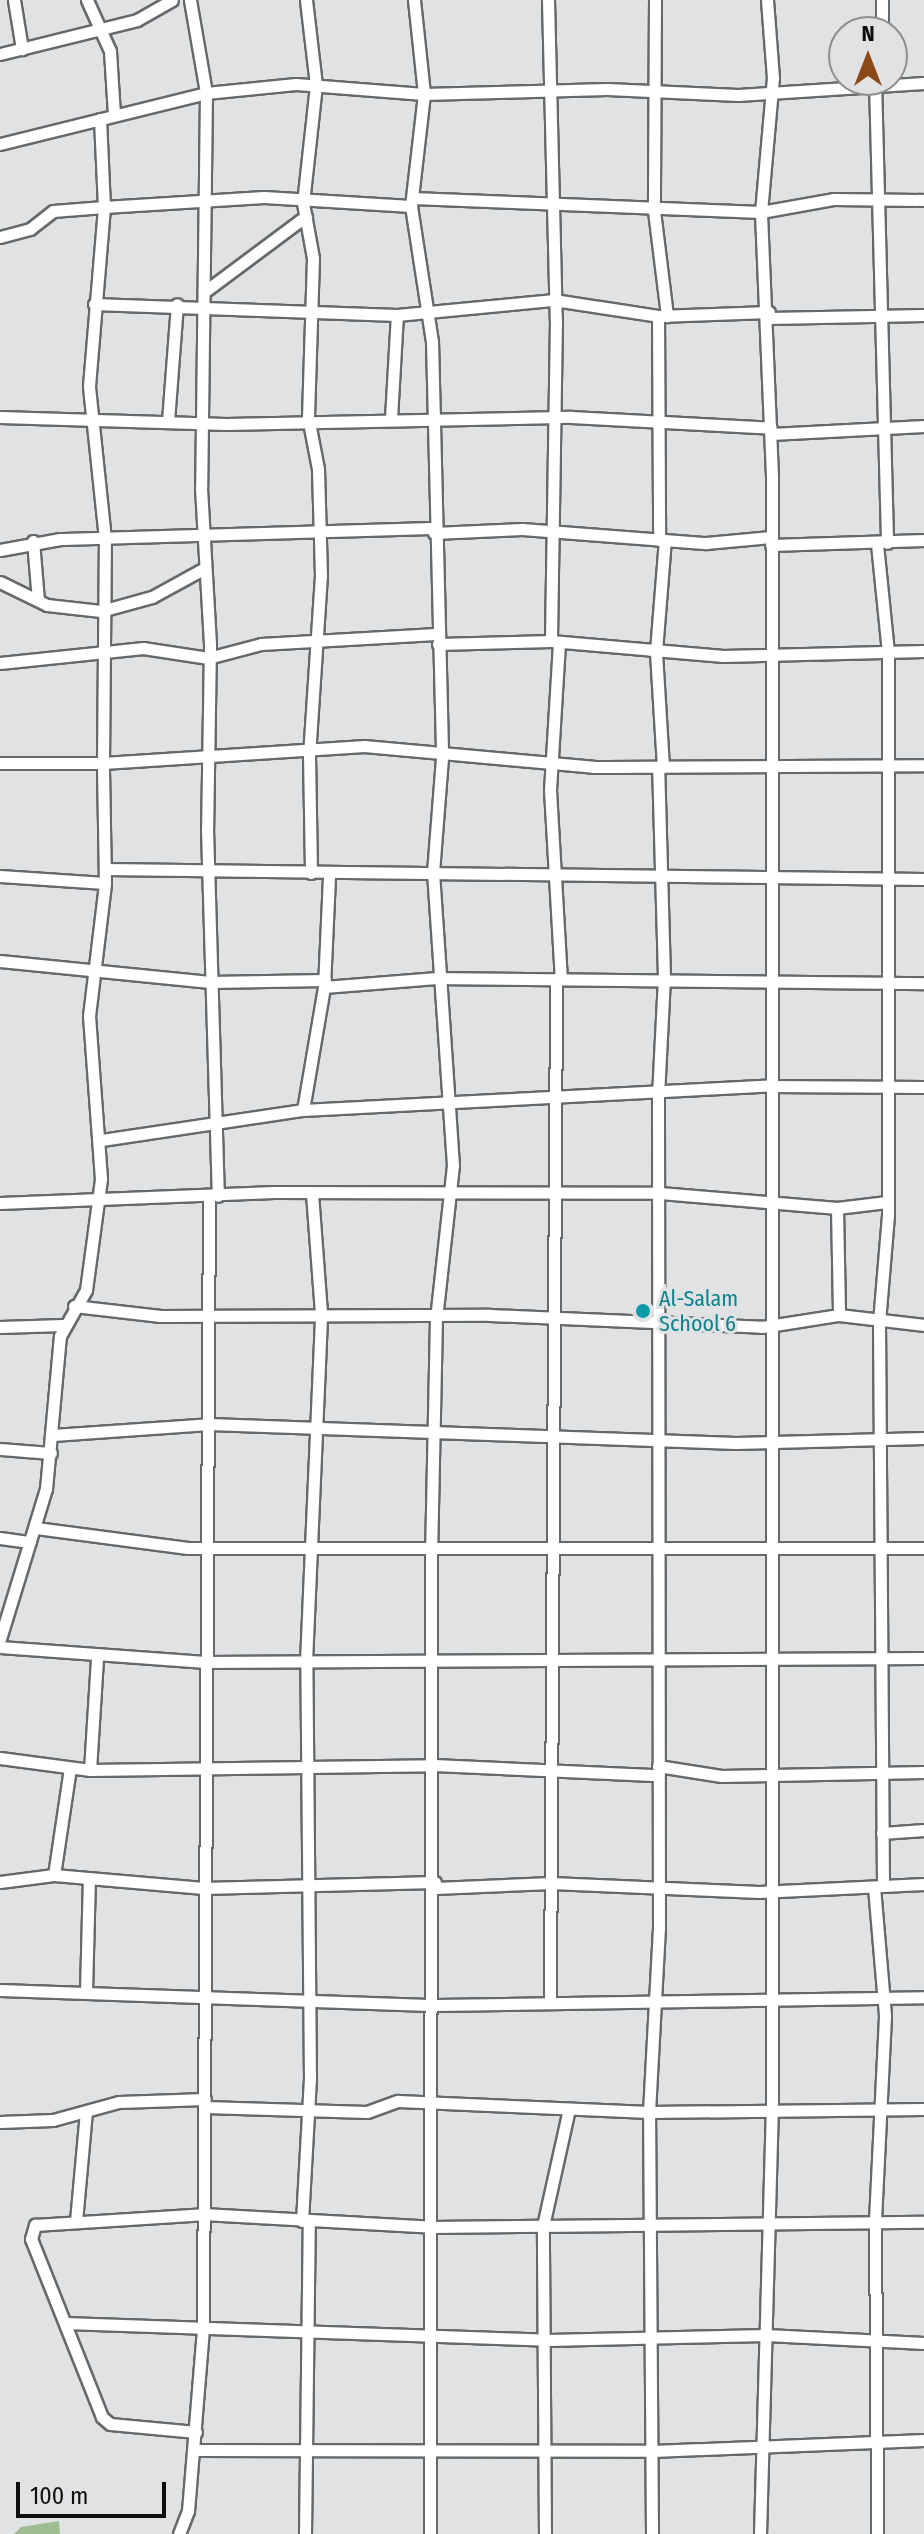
<!DOCTYPE html>
<html>
<head>
<meta charset="utf-8">
<style>
  body { margin:0 }
  #map { position:relative; width:924px; height:2534px; overflow:hidden; background:#e0e2e4; font-family:"Fira Sans Condensed",sans-serif }
  div>[style] { position:absolute }
  .green>* { inset:0; background:#9fbd92 }
  .roads { filter:drop-shadow(2px 0 #66696b) drop-shadow(-2px 0 #66696b) drop-shadow(0 2px #66696b) drop-shadow(0 -2px #66696b) }
  .minor>* { height:11px; margin:-5.5px; padding:0 5.5px; transform-origin:5.5px; border-radius:5.5px; background:#fff }
  .dots>* { width:22px; height:22px; translate:-50% -50%; box-sizing:border-box; border:4px solid #e0e2e4; border-radius:50% }
  span { translate:-50% -50%; white-space:nowrap; text-align:center; line-height:1.15; -webkit-text-stroke:6px #e0e2e4; paint-order:stroke }
  .culture-label { font-size:22px; color:#0d838f }
  .left { translate:0 -50%; text-align:left }
  .north { position:absolute; left:828px; top:16px; width:80px; height:80px; box-sizing:border-box; background:#e0e2e4; border:2px solid #8c8e8f; border-radius:50%; rotate:0deg; font-size:22px; font-weight:700; line-height:32px; text-align:center; color:#0e0f10 }
  .north::after { content:''; display:block; margin:auto; width:28px; height:36px; background:#8b4918; clip-path:polygon(50% 0,100% 100%,50% 72%,0 100%) }
  .scale { position:absolute; left:16px; top:2482px; width:150px; height:36px; box-sizing:border-box; border:4px solid #0e0f10; border-top:0; padding-left:10px; font-size:24px; line-height:28px; white-space:nowrap; color:#0e0f10; -webkit-text-stroke:6px #e0e2e4; paint-order:stroke }
</style>
</head>
<body>
<div id="map">
  <div class="green">
    <div style="clip-path:polygon(59px 2521px,60px 2534px,14px 2534px,21px 2527px)"></div>
  </div>
  <div class="roads">
    <div class="minor">
      <div style="left:14px;top:0;width:50px;rotate:80.7deg"></div>
      <div style="left:87px;top:0;width:56px;rotate:65.7deg"></div>
      <div style="left:110px;top:51px;width:64px;rotate:86.4deg"></div>
      <div style="left:190px;top:0;width:94px;rotate:80.2deg"></div>
      <div style="left:206px;top:93px;width:395px;rotate:90.7deg"></div>
      <div style="left:201px;top:488px;width:157px;rotate:86.7deg"></div>
      <div style="left:210px;top:645px;width:184px;rotate:90.9deg"></div>
      <div style="left:207px;top:829px;width:367px;rotate:88.3deg"></div>
      <div style="left:306px;top:0;width:86px;rotate:83.3deg"></div>
      <div style="left:316px;top:85px;width:119px;rotate:96.3deg"></div>
      <div style="left:303px;top:203px;width:56px;rotate:79.7deg"></div>
      <div style="left:313px;top:258px;width:159px;rotate:91.8deg"></div>
      <div style="left:308px;top:417px;width:53px;rotate:79.1deg"></div>
      <div style="left:318px;top:469px;width:106px;rotate:88.4deg"></div>
      <div style="left:321px;top:575px;width:180px;rotate:93.8deg"></div>
      <div style="left:309px;top:755px;width:118px;rotate:89deg"></div>
      <div style="left:414px;top:0;width:95px;rotate:83.9deg"></div>
      <div style="left:424px;top:94px;width:113px;rotate:96.6deg"></div>
      <div style="left:411px;top:206px;width:137px;rotate:81.2deg"></div>
      <div style="left:432px;top:341px;width:417px;rotate:88.6deg"></div>
      <div style="left:442px;top:758px;width:114px;rotate:94.5deg"></div>
      <div style="left:433px;top:872px;width:294px;rotate:86.1deg"></div>
      <div style="left:453px;top:1165px;width:154px;rotate:96.3deg"></div>
      <div style="left:436px;top:1318px;width:233px;rotate:91.2deg"></div>
      <div style="left:431px;top:1551px;width:983px;rotate:90.06deg"></div>
      <div style="left:548px;top:0;width:320px;rotate:88.6deg"></div>
      <div style="left:556px;top:320px;width:321px;rotate:90.9deg"></div>
      <div style="left:655px;top:0;width:211px;rotate:90.3deg"></div>
      <div style="left:654px;top:211px;width:106px;rotate:82.9deg"></div>
      <div style="left:882px;top:0;width:32px;rotate:90deg"></div>
      <div style="left:0;top:54px;width:141px;rotate:-13.9deg"></div>
      <div style="left:137px;top:20px;width:40px;rotate:-29.7deg"></div>
      <div style="left:875px;top:81px;width:462px;rotate:88.5deg"></div>
      <div style="left:0;top:144px;width:212px;rotate:-13.9deg"></div>
      <div style="left:206px;top:93px;width:90px;rotate:-5.7deg"></div>
      <div style="left:296px;top:84px;width:128px;rotate:4.5deg"></div>
      <div style="left:424px;top:94px;width:183px;rotate:-1.6deg"></div>
      <div style="left:607px;top:89px;width:131px;rotate:2.6deg"></div>
      <div style="left:738px;top:95px;width:186px;rotate:-3.7deg"></div>
      <div style="left:413px;top:198px;width:348px;rotate:2.3deg"></div>
      <div style="left:761px;top:212px;width:73px;rotate:-10.2deg"></div>
      <div style="left:833px;top:199px;width:91px;rotate:0.6deg"></div>
      <div style="left:0;top:237px;width:31px;rotate:-15deg"></div>
      <div style="left:30px;top:229px;width:29px;rotate:-38deg"></div>
      <div style="left:53px;top:211px;width:51px;rotate:-4.5deg"></div>
      <div style="left:104px;top:207px;width:160px;rotate:-3.6deg"></div>
      <div style="left:264px;top:197px;width:147px;rotate:3.5deg"></div>
      <div style="left:204px;top:292px;width:127px;rotate:-36.7deg"></div>
      <div style="left:94px;top:304px;width:303px;rotate:2.1deg"></div>
      <div style="left:397px;top:315px;width:158px;rotate:-5.5deg"></div>
      <div style="left:554px;top:300px;width:105px;rotate:8.7deg"></div>
      <div style="left:658px;top:316px;width:111px;rotate:-2.1deg"></div>
      <div style="left:658px;top:316px;width:224px;rotate:89.7deg"></div>
      <div style="left:769px;top:318px;width:155px;rotate:-1.1deg"></div>
      <div style="left:0;top:417px;width:226px;rotate:1.8deg"></div>
      <div style="left:226px;top:424px;width:345px;rotate:-1.2deg"></div>
      <div style="left:571px;top:417px;width:200px;rotate:3.1deg"></div>
      <div style="left:391px;top:418px;width:103px;rotate:-86.7deg"></div>
      <div style="left:168px;top:421px;width:117px;rotate:-85.6deg"></div>
      <div style="left:771px;top:434px;width:153px;rotate:-3deg"></div>
      <div style="left:434px;top:533px;width:88px;rotate:-2.6deg"></div>
      <div style="left:522px;top:529px;width:185px;rotate:4.4deg"></div>
      <div style="left:706px;top:543px;width:65px;rotate:-5.3deg"></div>
      <div style="left:33px;top:541px;width:59px;rotate:85.2deg"></div>
      <div style="left:877px;top:544px;width:109px;rotate:84.2deg"></div>
      <div style="left:888px;top:652px;width:563px;rotate:90deg"></div>
      <div style="left:888px;top:1215px;width:108px;rotate:94.8deg"></div>
      <div style="left:879px;top:1323px;width:563px;rotate:89.59deg"></div>
      <div style="left:771px;top:545px;width:153px;rotate:-1.9deg"></div>
      <div style="left:0;top:550px;width:61px;rotate:-10.4deg"></div>
      <div style="left:60px;top:539px;width:374px;rotate:-1.7deg"></div>
      <div style="left:0;top:582px;width:52px;rotate:26.1deg"></div>
      <div style="left:47px;top:605px;width:54px;rotate:6.3deg"></div>
      <div style="left:101px;top:611px;width:53px;rotate:-15.4deg"></div>
      <div style="left:152px;top:597px;width:58px;rotate:-28.8deg"></div>
      <div style="left:559px;top:643px;width:147px;rotate:93.5deg"></div>
      <div style="left:550px;top:790px;width:189px;rotate:86.7deg"></div>
      <div style="left:438px;top:644px;width:113px;rotate:-1.5deg"></div>
      <div style="left:551px;top:641px;width:173px;rotate:5deg"></div>
      <div style="left:723px;top:656px;width:201px;rotate:-1.4deg"></div>
      <div style="left:0;top:663px;width:144px;rotate:-6deg"></div>
      <div style="left:143px;top:648px;width:66px;rotate:8.7deg"></div>
      <div style="left:208px;top:658px;width:55px;rotate:-14.8deg"></div>
      <div style="left:261px;top:644px;width:175px;rotate:-3.3deg"></div>
      <div style="left:0;top:763px;width:103px"></div>
      <div style="left:103px;top:763px;width:224px;rotate:-89.5deg"></div>
      <div style="left:105px;top:539px;width:154px;rotate:-96deg"></div>
      <div style="left:89px;top:386px;width:180px;rotate:-85.2deg"></div>
      <div style="left:104px;top:207px;width:88px;rotate:-92.6deg"></div>
      <div style="left:663px;top:767px;width:116px;rotate:-93.5deg"></div>
      <div style="left:656px;top:651px;width:111px;rotate:-85.4deg"></div>
      <div style="left:105px;top:869px;width:819px;rotate:0.7deg"></div>
      <div style="left:0;top:876px;width:105px;rotate:3.8deg"></div>
      <div style="left:0;top:961px;width:211px;rotate:5.7deg"></div>
      <div style="left:210px;top:982px;width:115px;rotate:-1deg"></div>
      <div style="left:324px;top:987px;width:113px;rotate:-4.6deg"></div>
      <div style="left:437px;top:978px;width:487px;rotate:0.6deg"></div>
      <div style="left:303px;top:1110px;width:125px;rotate:-80.3deg"></div>
      <div style="left:324px;top:987px;width:112px;rotate:-87.4deg"></div>
      <div style="left:102px;top:1140px;width:203px;rotate:-8.5deg"></div>
      <div style="left:303px;top:1110px;width:466px;rotate:-3deg"></div>
      <div style="left:768px;top:1086px;width:156px;rotate:0.4deg"></div>
      <div style="left:0;top:1203px;width:274px;rotate:-2.3deg"></div>
      <div style="left:274px;top:1192px;width:386px;rotate:0.1deg"></div>
      <div style="left:660px;top:1193px;width:178px;rotate:4.8deg"></div>
      <div style="left:837px;top:1208px;width:50px;rotate:-6.8deg"></div>
      <div style="left:837px;top:1208px;width:107px;rotate:88.9deg"></div>
      <div style="left:74px;top:1306px;width:87px;rotate:6.6deg"></div>
      <div style="left:160px;top:1316px;width:330px;rotate:-0.2deg"></div>
      <div style="left:490px;top:1315px;width:272px;rotate:2.5deg"></div>
      <div style="left:762px;top:1327px;width:78px;rotate:-8.9deg"></div>
      <div style="left:839px;top:1315px;width:86px;rotate:6.7deg"></div>
      <div style="left:0;top:1327px;width:63px;rotate:-1.8deg"></div>
      <div style="left:53px;top:1435px;width:156px;rotate:-4deg"></div>
      <div style="left:209px;top:1424px;width:527px;rotate:2.06deg"></div>
      <div style="left:736px;top:1443px;width:188px;rotate:-1.5deg"></div>
      <div style="left:0;top:1449px;width:51px;rotate:4.5deg"></div>
      <div style="left:36px;top:1528px;width:153px;rotate:7.5deg"></div>
      <div style="left:188px;top:1548px;width:736px"></div>
      <div style="left:0;top:1538px;width:30px;rotate:8deg"></div>
      <div style="left:0;top:1639px;width:157px;rotate:-73deg"></div>
      <div style="left:46px;top:1489px;width:154px;rotate:-84.8deg"></div>
      <div style="left:60px;top:1336px;width:53px;rotate:-60.5deg"></div>
      <div style="left:86px;top:1290px;width:112px;rotate:-82.3deg"></div>
      <div style="left:101px;top:1179px;width:163px;rotate:-94.2deg"></div>
      <div style="left:89px;top:1016px;width:134px;rotate:-83.1deg"></div>
      <div style="left:105px;top:883px;width:120px;rotate:-91deg"></div>
      <div style="left:103px;top:763px;width:262px;rotate:-3.7deg"></div>
      <div style="left:364px;top:746px;width:230px;rotate:5.2deg"></div>
      <div style="left:593px;top:767px;width:331px;rotate:-0.3deg"></div>
      <div style="left:0;top:1647px;width:206px;rotate:4.2deg"></div>
      <div style="left:205px;top:1662px;width:719px;rotate:-0.32deg"></div>
      <div style="left:0;top:1758px;width:91px;rotate:7.6deg"></div>
      <div style="left:90px;top:1770px;width:344px;rotate:-0.8deg"></div>
      <div style="left:434px;top:1765px;width:224px;rotate:2.6deg"></div>
      <div style="left:658px;top:1766px;width:64px;rotate:9deg"></div>
      <div style="left:721px;top:1776px;width:203px;rotate:-1.1deg"></div>
      <div style="left:90px;top:1770px;width:111px;rotate:-86.4deg"></div>
      <div style="left:882px;top:1833px;width:42px;rotate:-4.1deg"></div>
      <div style="left:54px;top:1875px;width:108px;rotate:-81.5deg"></div>
      <div style="left:0;top:1882px;width:54px;rotate:-7.4deg"></div>
      <div style="left:54px;top:1875px;width:150px;rotate:5deg"></div>
      <div style="left:203px;top:1888px;width:232px;rotate:-1.5deg"></div>
      <div style="left:874px;top:1887px;width:129px;rotate:85.1deg"></div>
      <div style="left:885px;top:2016px;width:204px;rotate:92.8deg"></div>
      <div style="left:875px;top:2220px;width:314px;rotate:89.6deg"></div>
      <div style="left:435px;top:1888px;width:116px;rotate:-2.5deg"></div>
      <div style="left:551px;top:1883px;width:208px;rotate:2.5deg"></div>
      <div style="left:759px;top:1892px;width:165px;rotate:-2.8deg"></div>
      <div style="left:0;top:1990px;width:436px;rotate:2deg"></div>
      <div style="left:436px;top:2005px;width:488px;rotate:-0.9deg"></div>
      <div style="left:86px;top:1991px;width:111px;rotate:-88.5deg"></div>
      <div style="left:550px;top:1999px;width:1020px;rotate:-89.66deg"></div>
      <div style="left:205px;top:2107px;width:162px;rotate:1.8deg"></div>
      <div style="left:367px;top:2112px;width:33px;rotate:-20deg"></div>
      <div style="left:398px;top:2101px;width:251px;rotate:2.5deg"></div>
      <div style="left:649px;top:2112px;width:275px;rotate:-0.6deg"></div>
      <div style="left:0;top:2122px;width:53px;rotate:-2.2deg"></div>
      <div style="left:53px;top:2120px;width:68px;rotate:-15.3deg"></div>
      <div style="left:119px;top:2102px;width:86px;rotate:-2deg"></div>
      <div style="left:76px;top:2221px;width:109px;rotate:-84.8deg"></div>
      <div style="left:302px;top:2221px;width:141px;rotate:-86.8deg"></div>
      <div style="left:310px;top:2080px;width:418px;rotate:-90.5deg"></div>
      <div style="left:306px;top:1662px;width:349px;rotate:-87.5deg"></div>
      <div style="left:321px;top:1313px;width:120px;rotate:-94.3deg"></div>
      <div style="left:65px;top:2323px;width:483px;rotate:2deg"></div>
      <div style="left:548px;top:2340px;width:218px;rotate:-1.3deg"></div>
      <div style="left:766px;top:2335px;width:158px;rotate:2.9deg"></div>
      <div style="left:196px;top:2432px;width:86px;rotate:-174.7deg"></div>
      <div style="left:110px;top:2424px;width:11px;rotate:-139deg"></div>
      <div style="left:102px;top:2417px;width:192px;rotate:-111.7deg"></div>
      <div style="left:31px;top:2239px;width:15px;rotate:-74deg"></div>
      <div style="left:35px;top:2225px;width:168px;rotate:-3.7deg"></div>
      <div style="left:203px;top:2214px;width:229px;rotate:3.2deg"></div>
      <div style="left:432px;top:2227px;width:492px;rotate:-0.6deg"></div>
      <div style="left:195px;top:2450px;width:457px;rotate:0.1deg"></div>
      <div style="left:652px;top:2451px;width:272px;rotate:-2.3deg"></div>
      <div style="left:179px;top:2534px;width:25px;rotate:-69deg"></div>
      <div style="left:188px;top:2511px;width:184px;rotate:-85.3deg"></div>
      <div style="left:203px;top:2328px;width:1130px;rotate:-89.7deg"></div>
      <div style="left:305px;top:2534px;width:310px;rotate:-89.3deg"></div>
      <div style="left:545px;top:2534px;width:308px;rotate:-90.4deg"></div>
      <div style="left:543px;top:2226px;width:120px;rotate:-77.5deg"></div>
      <div style="left:652px;top:2534px;width:422px;rotate:-90.4deg"></div>
      <div style="left:649px;top:2112px;width:184px;rotate:-86.9deg"></div>
      <div style="left:659px;top:1928px;width:832px;rotate:-90.07deg"></div>
      <div style="left:658px;top:1096px;width:119px;rotate:-87.1deg"></div>
      <div style="left:664px;top:977px;width:210px;rotate:-91.6deg"></div>
      <div style="left:760px;top:2534px;width:425px;rotate:-88.4deg"></div>
      <div style="left:772px;top:2109px;width:1633px;rotate:-90deg"></div>
      <div style="left:772px;top:476px;width:264px;rotate:-92.4deg"></div>
      <div style="left:761px;top:212px;width:135px;rotate:-84.9deg"></div>
      <div style="left:773px;top:78px;width:78px;rotate:-94.4deg"></div>
    </div>
  </div>
  <div class="dots">
    <div style="left:643px;top:1311px;background:#0f9aa8"></div>
  </div>
  <div class="culture-label">
    <span class="left" style="left:659px;top:1311px">Al-Salam<br>School 6</span>
  </div>
  <div class="north">N</div>
  <div class="scale">100 m</div>
</div>
</body>
</html>
